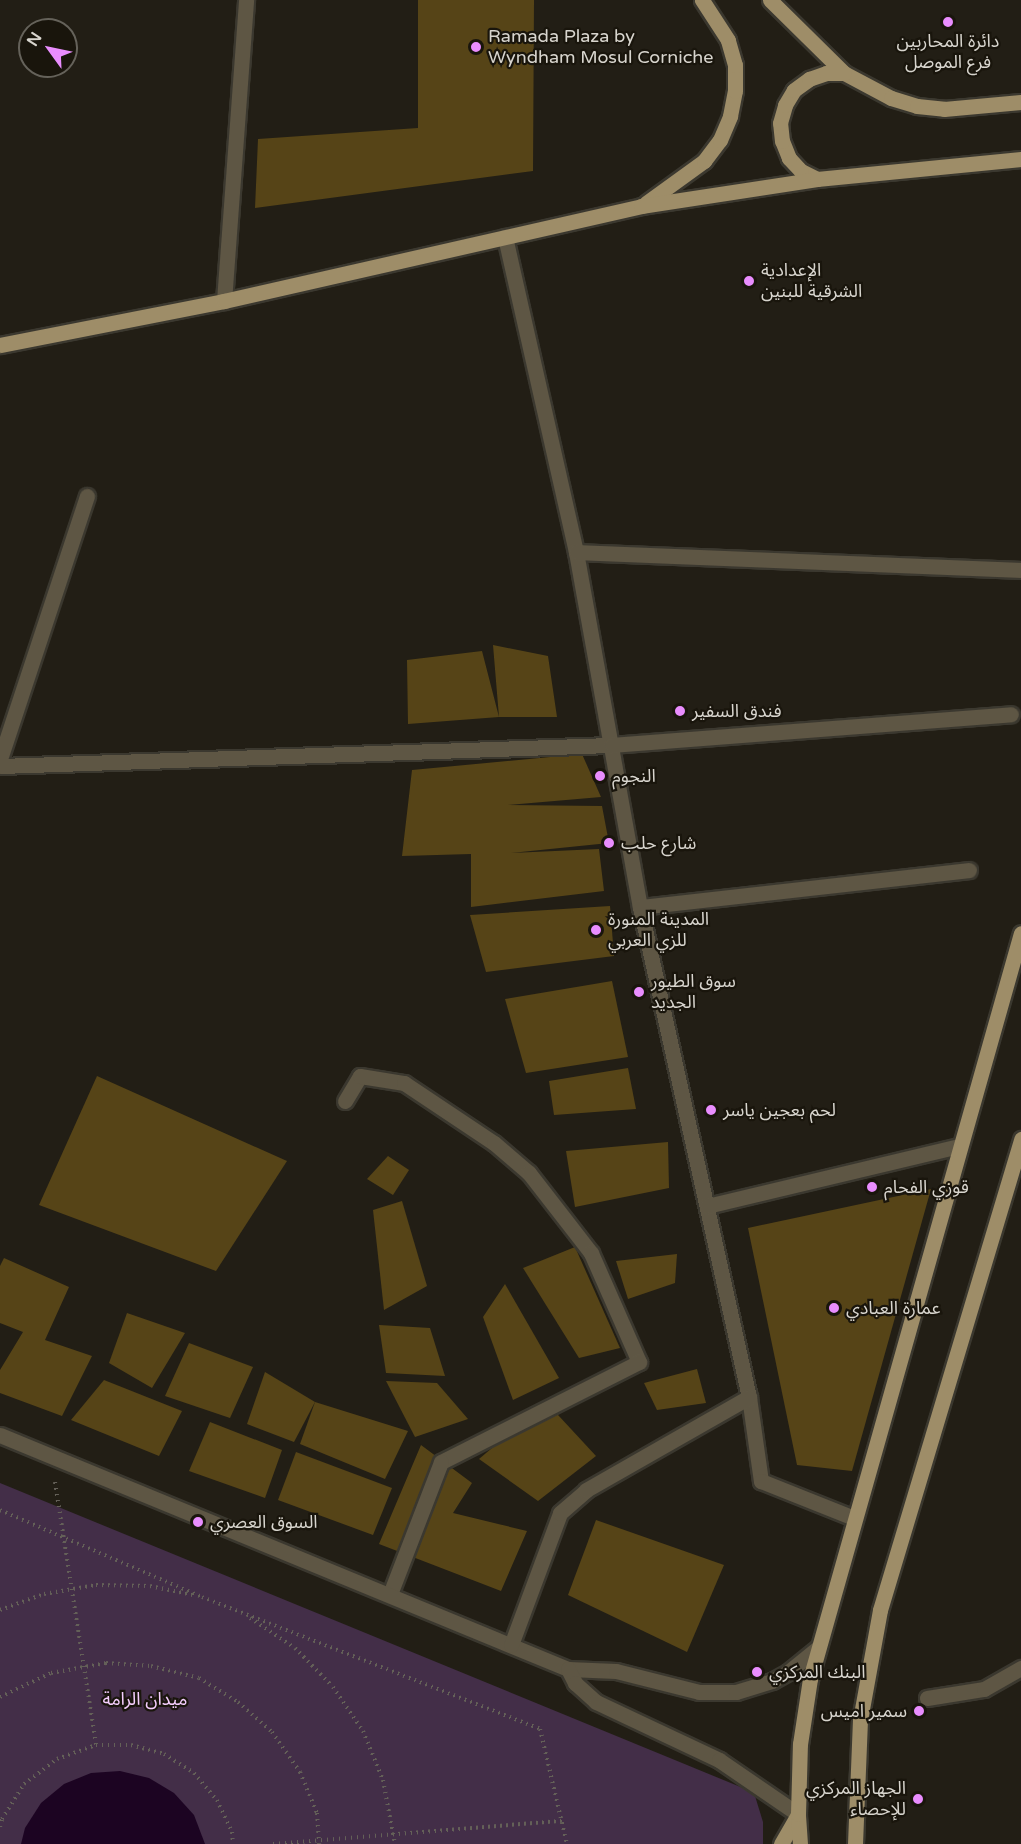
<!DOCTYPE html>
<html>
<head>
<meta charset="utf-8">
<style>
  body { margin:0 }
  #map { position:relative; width:1021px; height:1844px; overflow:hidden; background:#221e15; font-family:"Varela Round","Noto Sans Arabic",sans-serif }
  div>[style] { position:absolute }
  .green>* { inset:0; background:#432e48 }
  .water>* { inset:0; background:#1c0422 }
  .building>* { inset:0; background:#564417 }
  .path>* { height:4px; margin-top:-2px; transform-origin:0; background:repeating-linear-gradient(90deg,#646058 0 1.5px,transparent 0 6px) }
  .roads { filter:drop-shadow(2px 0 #3b382f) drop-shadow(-2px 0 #3b382f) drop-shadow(0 2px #3b382f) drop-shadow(0 -2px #3b382f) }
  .minor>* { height:15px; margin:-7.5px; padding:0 7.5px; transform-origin:7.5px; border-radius:7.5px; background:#5e5644 }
  .major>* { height:15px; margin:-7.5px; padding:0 7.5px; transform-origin:7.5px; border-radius:7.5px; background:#9e8d68 }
  .dots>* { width:16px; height:16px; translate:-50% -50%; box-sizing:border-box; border:3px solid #19150c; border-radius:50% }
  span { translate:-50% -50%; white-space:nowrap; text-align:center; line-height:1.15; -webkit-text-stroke:4.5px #19150c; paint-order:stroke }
  .poi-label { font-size:18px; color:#d8d5ce }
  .left { translate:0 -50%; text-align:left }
  .right { translate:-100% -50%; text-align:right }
  .park-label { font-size:18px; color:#f5cefe }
  .north { position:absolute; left:18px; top:18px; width:60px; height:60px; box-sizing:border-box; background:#19150c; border:2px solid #65625a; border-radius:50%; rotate:303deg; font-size:16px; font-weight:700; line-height:24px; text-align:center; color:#d8d5ce }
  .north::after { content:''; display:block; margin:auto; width:21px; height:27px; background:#e98dfe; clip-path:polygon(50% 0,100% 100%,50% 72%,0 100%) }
</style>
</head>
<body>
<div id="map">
  <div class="green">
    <div style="clip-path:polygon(0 1483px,743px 1788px,755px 1796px,763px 1822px,763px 1844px,0 1844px)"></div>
  </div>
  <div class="water">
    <div style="clip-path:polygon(120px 1771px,149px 1778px,174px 1793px,194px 1815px,205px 1844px,21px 1844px,25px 1828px,41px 1803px,64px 1784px,91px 1773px)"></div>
  </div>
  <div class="building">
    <div style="clip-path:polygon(418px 0,534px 0,533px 171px,255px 208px,258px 139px,418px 128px)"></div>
    <div style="clip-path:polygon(493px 645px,548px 656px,557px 717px,499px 717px,408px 724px,407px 660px,482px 651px,499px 717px)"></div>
    <div style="clip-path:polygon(582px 754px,601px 797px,508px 805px,602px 806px,609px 843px,511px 853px,599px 849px,604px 891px,471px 907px,471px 854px,402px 856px,412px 770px)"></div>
    <div style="clip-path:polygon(610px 906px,614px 956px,486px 972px,470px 915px)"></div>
    <div style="clip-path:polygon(612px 981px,628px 1057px,526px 1073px,505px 999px)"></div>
    <div style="clip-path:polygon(628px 1068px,636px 1109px,554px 1115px,549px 1081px)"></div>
    <div style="clip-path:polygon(97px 1076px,287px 1161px,216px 1271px,39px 1205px)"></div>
    <div style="clip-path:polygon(668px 1142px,669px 1188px,575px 1207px,566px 1151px)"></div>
    <div style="clip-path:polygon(388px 1156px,409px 1170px,393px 1195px,367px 1179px)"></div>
    <div style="clip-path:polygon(931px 1189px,852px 1471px,797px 1465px,748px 1228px)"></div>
    <div style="clip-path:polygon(402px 1201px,427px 1286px,384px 1310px,373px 1210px)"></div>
    <div style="clip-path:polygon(575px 1247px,620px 1348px,579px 1358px,523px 1268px)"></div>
    <div style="clip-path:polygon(677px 1254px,675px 1283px,628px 1299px,616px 1261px)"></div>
    <div style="clip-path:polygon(4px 1258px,69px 1287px,45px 1340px,92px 1356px,62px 1416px,0 1393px,0 1370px,23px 1332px,0 1323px,0 1266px)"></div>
    <div style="clip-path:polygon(505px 1284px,559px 1378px,513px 1400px,483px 1317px)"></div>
    <div style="clip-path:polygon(127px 1313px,185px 1333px,152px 1388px,109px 1363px)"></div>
    <div style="clip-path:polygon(379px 1325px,430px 1328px,445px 1376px,386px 1373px)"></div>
    <div style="clip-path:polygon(189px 1343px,253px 1367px,230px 1418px,165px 1396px)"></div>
    <div style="clip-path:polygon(697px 1369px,706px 1403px,657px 1410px,644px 1383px)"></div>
    <div style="clip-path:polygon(265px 1372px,315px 1402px,294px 1442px,247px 1424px)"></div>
    <div style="clip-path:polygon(104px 1380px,182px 1411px,159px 1456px,71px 1420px)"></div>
    <div style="clip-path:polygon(386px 1381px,437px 1383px,468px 1419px,415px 1437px)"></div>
    <div style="clip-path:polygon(315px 1402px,408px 1431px,385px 1479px,300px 1444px)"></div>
    <div style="clip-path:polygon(546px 1402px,596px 1456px,538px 1501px,479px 1459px)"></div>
    <div style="clip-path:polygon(210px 1422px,282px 1450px,265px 1498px,189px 1471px)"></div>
    <div style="clip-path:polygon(421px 1445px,472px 1483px,453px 1513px,527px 1531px,501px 1591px,379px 1544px)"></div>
    <div style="clip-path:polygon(296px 1452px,392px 1488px,373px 1535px,278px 1500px)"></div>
    <div style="clip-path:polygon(596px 1520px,724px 1565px,687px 1652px,568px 1595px)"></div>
  </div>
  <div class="path">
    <div style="left:55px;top:1482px;width:266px;rotate:81.1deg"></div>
    <div style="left:0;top:1510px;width:220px;rotate:23.3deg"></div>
    <div style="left:202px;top:1597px;width:363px;rotate:21.3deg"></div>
    <div style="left:540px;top:1729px;width:118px;rotate:76.8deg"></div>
    <div style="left:0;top:1610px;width:47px;rotate:-20deg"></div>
    <div style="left:44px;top:1594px;width:53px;rotate:-9.8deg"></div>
    <div style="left:96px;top:1585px;width:54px;rotate:1.1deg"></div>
    <div style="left:150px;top:1586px;width:44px;rotate:11.8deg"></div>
    <div style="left:250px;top:1618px;width:54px;rotate:33.7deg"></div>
    <div style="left:295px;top:1648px;width:54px;rotate:45.7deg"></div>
    <div style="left:333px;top:1687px;width:53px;rotate:55.7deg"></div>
    <div style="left:363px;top:1731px;width:53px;rotate:67.8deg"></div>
    <div style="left:383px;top:1780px;width:65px;rotate:79.4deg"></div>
    <div style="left:0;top:1697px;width:56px;rotate:-25.2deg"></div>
    <div style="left:51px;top:1673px;width:56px;rotate:-10.3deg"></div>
    <div style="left:106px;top:1663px;width:45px;rotate:3.8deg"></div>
    <div style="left:151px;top:1666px;width:49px;rotate:14deg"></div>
    <div style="left:199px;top:1678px;width:46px;rotate:31.6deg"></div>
    <div style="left:238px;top:1702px;width:45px;rotate:41.4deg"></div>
    <div style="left:272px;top:1732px;width:49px;rotate:55deg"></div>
    <div style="left:300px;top:1772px;width:44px;rotate:67.5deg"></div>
    <div style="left:317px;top:1813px;width:31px;rotate:86deg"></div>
    <div style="left:0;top:1827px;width:8px;rotate:-76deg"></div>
    <div style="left:2px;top:1819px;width:41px;rotate:-57.8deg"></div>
    <div style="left:24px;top:1784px;width:41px;rotate:-37.1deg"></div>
    <div style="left:57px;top:1759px;width:41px;rotate:-19.7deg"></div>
    <div style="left:96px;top:1745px;width:35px"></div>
    <div style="left:131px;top:1745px;width:34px;rotate:15deg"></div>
    <div style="left:164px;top:1754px;width:36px;rotate:32deg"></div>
    <div style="left:194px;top:1773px;width:35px;rotate:50deg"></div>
    <div style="left:217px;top:1800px;width:35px;rotate:65deg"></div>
    <div style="left:232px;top:1832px;width:12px;rotate:85deg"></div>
    <div style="left:273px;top:1844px;width:290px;rotate:-4.6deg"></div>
  </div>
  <div class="roads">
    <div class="minor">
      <div style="left:505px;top:237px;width:323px;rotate:77.3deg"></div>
      <div style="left:576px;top:552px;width:361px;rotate:79.8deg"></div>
      <div style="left:640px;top:907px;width:502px;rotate:77.46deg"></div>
      <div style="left:749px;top:1397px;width:85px;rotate:81.9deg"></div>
      <div style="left:761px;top:1481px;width:100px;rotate:21.7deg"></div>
      <div style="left:224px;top:301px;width:302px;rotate:-85.8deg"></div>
      <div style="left:576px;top:552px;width:445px;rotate:2.3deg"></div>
      <div style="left:0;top:759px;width:277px;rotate:-71.7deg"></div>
      <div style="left:0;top:766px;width:612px;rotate:-1.97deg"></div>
      <div style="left:612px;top:745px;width:400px;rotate:-4.4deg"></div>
      <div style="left:640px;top:907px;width:331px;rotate:-6.4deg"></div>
      <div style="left:345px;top:1101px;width:29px;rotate:-59deg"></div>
      <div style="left:360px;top:1076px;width:45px;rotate:9deg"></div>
      <div style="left:404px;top:1083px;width:108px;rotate:33.7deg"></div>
      <div style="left:494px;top:1143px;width:46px;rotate:40.6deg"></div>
      <div style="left:529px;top:1173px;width:101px;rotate:52.2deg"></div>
      <div style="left:591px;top:1253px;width:119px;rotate:66.2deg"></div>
      <div style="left:639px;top:1362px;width:222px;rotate:153.2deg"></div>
      <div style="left:441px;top:1462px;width:142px;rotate:111.1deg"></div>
      <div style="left:707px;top:1206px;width:259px;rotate:-13.4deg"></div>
      <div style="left:0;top:1435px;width:614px;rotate:22.39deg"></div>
      <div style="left:568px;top:1669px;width:48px;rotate:2.4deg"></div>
      <div style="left:616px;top:1671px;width:86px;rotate:14.2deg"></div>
      <div style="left:699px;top:1692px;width:37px"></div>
      <div style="left:736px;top:1692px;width:38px;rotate:-17deg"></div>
      <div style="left:772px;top:1681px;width:18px;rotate:-29deg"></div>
      <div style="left:788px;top:1672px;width:38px;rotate:-39deg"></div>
      <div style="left:511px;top:1645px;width:141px;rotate:-69.6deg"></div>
      <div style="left:560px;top:1513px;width:35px;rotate:-41deg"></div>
      <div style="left:586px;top:1490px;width:188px;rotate:-29.7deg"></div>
      <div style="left:568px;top:1669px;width:16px;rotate:63deg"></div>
      <div style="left:575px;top:1683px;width:28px;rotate:42deg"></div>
      <div style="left:596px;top:1702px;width:136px;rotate:25.2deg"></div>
      <div style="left:719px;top:1760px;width:96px;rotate:34.4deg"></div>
      <div style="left:927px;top:1698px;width:58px;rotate:-9deg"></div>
      <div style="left:984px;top:1689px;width:43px;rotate:-29.6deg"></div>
    </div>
    <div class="major">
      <div style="left:770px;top:0;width:104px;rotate:44.6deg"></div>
      <div style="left:844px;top:73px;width:53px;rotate:28deg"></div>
      <div style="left:891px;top:98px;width:27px;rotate:17deg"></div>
      <div style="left:917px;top:106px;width:27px;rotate:6deg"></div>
      <div style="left:944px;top:109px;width:77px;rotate:-5.2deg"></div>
      <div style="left:817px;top:179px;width:18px;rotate:-153deg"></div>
      <div style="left:801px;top:171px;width:18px;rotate:-133deg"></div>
      <div style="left:789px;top:158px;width:18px;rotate:-112deg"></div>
      <div style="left:782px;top:141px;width:18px;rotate:-96deg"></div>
      <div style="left:780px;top:123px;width:19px;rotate:-74deg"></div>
      <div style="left:785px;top:105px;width:17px;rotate:-59deg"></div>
      <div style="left:794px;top:90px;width:19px;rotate:-36deg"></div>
      <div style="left:809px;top:79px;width:18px;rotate:-19deg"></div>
      <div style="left:826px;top:73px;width:18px"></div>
      <div style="left:646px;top:203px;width:72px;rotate:-35.9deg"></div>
      <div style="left:704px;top:161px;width:26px;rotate:-53deg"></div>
      <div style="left:720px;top:140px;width:26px;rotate:-67deg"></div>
      <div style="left:730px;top:116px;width:25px;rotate:-79deg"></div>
      <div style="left:735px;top:91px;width:26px;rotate:-90deg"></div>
      <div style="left:735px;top:65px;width:26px;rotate:-106deg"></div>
      <div style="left:728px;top:40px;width:48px;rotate:-123deg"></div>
      <div style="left:0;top:345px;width:228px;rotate:-11.1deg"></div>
      <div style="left:224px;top:301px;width:428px;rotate:-12.8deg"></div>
      <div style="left:641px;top:206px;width:178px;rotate:-8.7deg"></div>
      <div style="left:817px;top:179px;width:205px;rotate:-5.6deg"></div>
      <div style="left:781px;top:1844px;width:34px;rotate:-60deg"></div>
      <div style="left:800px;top:1844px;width:30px;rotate:-94deg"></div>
      <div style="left:798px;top:1814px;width:70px;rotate:-88.4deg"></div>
      <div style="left:800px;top:1744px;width:66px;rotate:-81.3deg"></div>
      <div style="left:810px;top:1679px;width:775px;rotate:-74.21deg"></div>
      <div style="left:855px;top:1844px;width:124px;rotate:-87.7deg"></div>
      <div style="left:860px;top:1720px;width:112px;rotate:-79.7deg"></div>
      <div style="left:880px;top:1610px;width:492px;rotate:-73.3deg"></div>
    </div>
  </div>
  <div class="dots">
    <div style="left:948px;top:22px;background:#e98dfe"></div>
    <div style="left:476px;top:47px;background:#e98dfe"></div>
    <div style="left:749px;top:281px;background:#e98dfe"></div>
    <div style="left:680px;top:711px;background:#e98dfe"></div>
    <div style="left:600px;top:776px;background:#e98dfe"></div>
    <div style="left:609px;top:843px;background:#e98dfe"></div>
    <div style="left:596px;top:930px;background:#e98dfe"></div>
    <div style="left:639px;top:992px;background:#e98dfe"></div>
    <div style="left:711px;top:1110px;background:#e98dfe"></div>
    <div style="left:872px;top:1187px;background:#e98dfe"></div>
    <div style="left:834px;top:1308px;background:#e98dfe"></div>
    <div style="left:198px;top:1522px;background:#e98dfe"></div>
    <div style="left:757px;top:1672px;background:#e98dfe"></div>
    <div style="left:919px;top:1711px;background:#e98dfe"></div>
    <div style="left:918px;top:1799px;background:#e98dfe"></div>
  </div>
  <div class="poi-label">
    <span class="left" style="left:488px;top:47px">Ramada Plaza by<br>Wyndham Mosul Corniche</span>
    <span style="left:948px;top:52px">دائرة المحاربين<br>فرع الموصل</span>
    <span class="left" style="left:761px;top:281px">الإعدادية<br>الشرقية للبنين</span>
    <span class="left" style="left:692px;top:711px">فندق السفير</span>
    <span class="left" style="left:612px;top:776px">النجوم</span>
    <span class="left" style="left:621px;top:843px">شارع حلب</span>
    <span class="left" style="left:608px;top:930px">المدينة المنورة<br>للزي العربي</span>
    <span class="left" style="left:651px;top:992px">سوق الطيور<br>الجديد</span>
    <span class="left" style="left:723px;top:1110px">لحم بعجين ياسر</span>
    <span class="left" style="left:884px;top:1187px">قوزي الفحام</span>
    <span class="left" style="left:846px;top:1308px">عمارة العبادي</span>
    <span class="left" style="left:210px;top:1522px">السوق العصري</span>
    <span class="left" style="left:769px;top:1672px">البنك المركزي</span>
    <span class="right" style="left:907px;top:1711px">سمير اميس</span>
    <span class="right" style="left:906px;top:1799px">الجهاز المركزي<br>للإحصاء</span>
  </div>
  <div class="park-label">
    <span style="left:145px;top:1699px">ميدان الرامة</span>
  </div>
  <div class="north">N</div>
</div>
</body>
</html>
